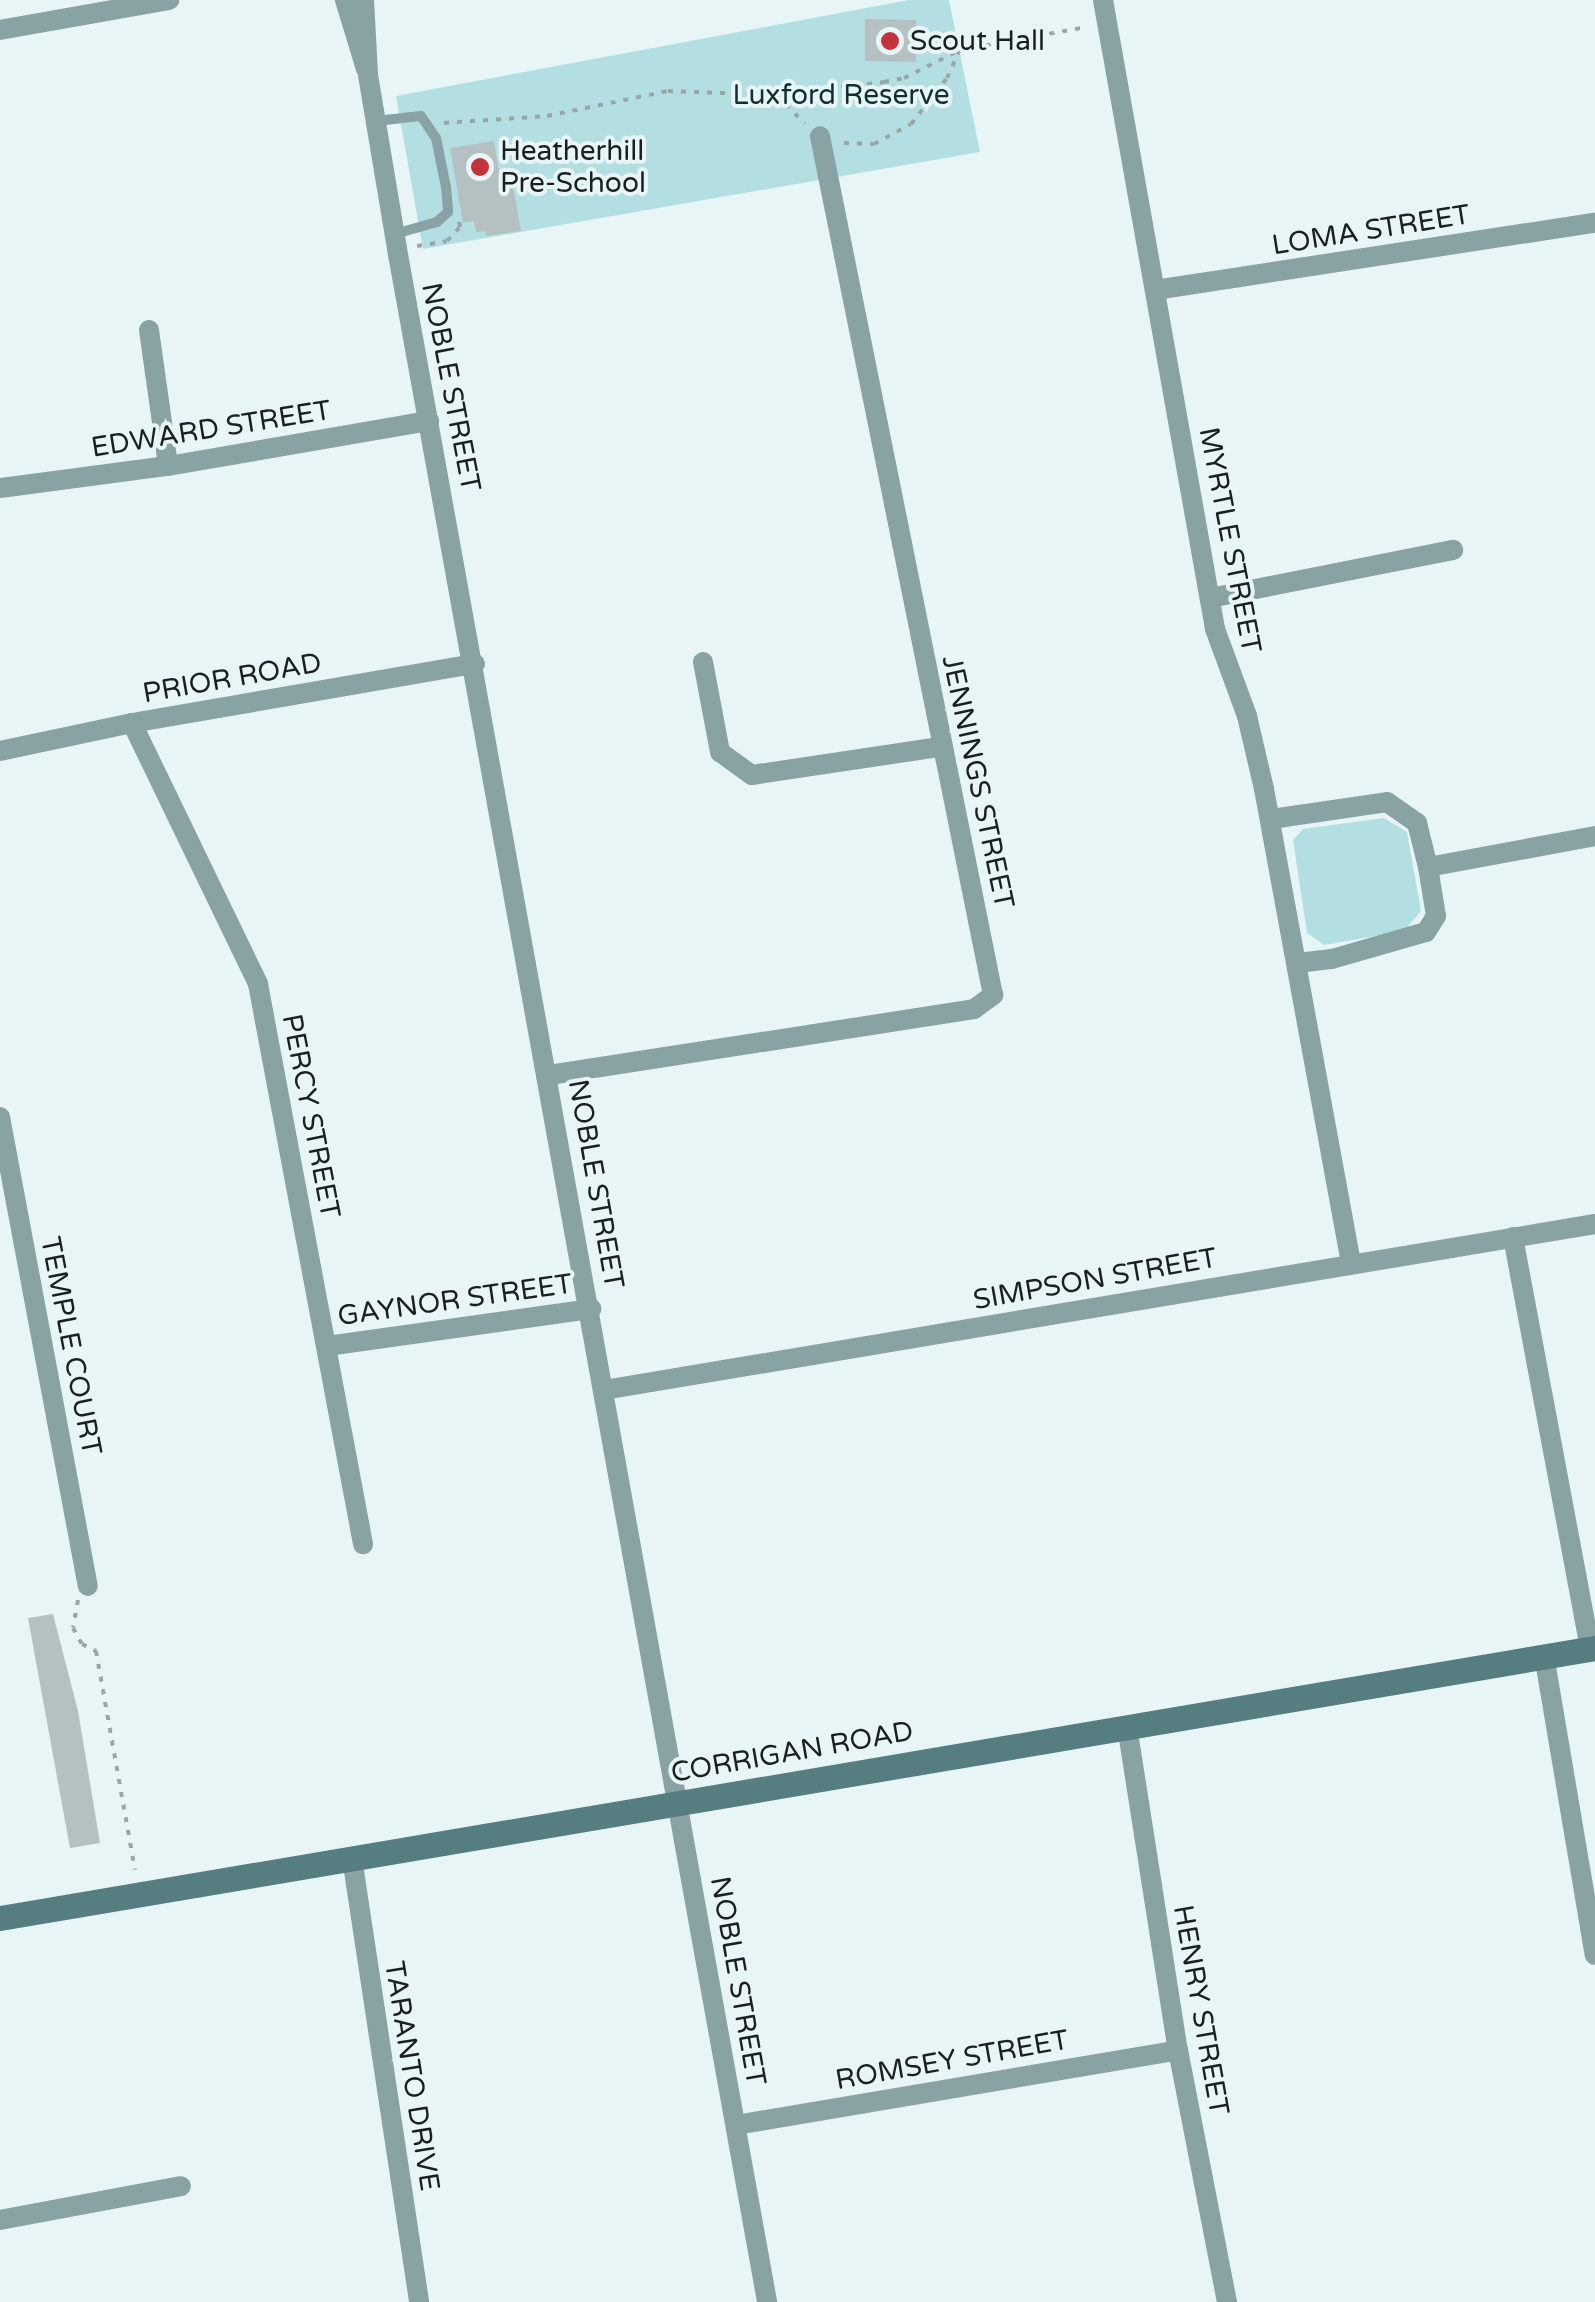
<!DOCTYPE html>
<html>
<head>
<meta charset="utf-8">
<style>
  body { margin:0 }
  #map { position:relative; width:1595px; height:2302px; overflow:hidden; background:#e8f5f6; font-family:"Varela Round",sans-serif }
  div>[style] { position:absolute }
  .green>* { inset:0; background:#b4dfe2 }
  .building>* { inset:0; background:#b4c0c1 }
  .path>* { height:4px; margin-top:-2px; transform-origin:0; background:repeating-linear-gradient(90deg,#9ba5a5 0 5px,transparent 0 13px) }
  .lane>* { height:10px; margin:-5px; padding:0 5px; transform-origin:5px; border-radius:5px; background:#89a3a5 }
  .street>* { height:20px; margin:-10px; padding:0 10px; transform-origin:10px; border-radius:10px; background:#89a3a5 }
  .secondary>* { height:25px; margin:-12.5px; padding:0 12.5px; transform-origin:12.5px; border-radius:12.5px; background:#567d80 }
  .dots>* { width:28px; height:28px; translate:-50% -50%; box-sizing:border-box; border:5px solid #e8f5f6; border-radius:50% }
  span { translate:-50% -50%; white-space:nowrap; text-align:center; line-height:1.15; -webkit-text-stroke:8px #e8f5f6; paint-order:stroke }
  .poi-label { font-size:28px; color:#1a1f1f }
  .left { translate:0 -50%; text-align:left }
  .park-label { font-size:28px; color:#0f3032 }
  .street-label { font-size:28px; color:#1a1f1f }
</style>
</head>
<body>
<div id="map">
  <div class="green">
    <div style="clip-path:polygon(909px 0,949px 0,980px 152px,423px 249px,396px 96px)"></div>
    <div style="clip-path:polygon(1384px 818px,1407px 832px,1421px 911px,1404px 931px,1324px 945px,1307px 933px,1293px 840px,1303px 829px)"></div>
  </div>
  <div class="building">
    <div style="clip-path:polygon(865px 19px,916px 20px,916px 62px,865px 61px)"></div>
    <div style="clip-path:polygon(494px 141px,500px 178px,511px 176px,521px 231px,486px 236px,485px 231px,476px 232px,474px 221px,463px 223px,450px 148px)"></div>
    <div style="clip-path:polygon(53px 1614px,78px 1711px,100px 1843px,70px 1848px,28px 1618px)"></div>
  </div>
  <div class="path">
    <div style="left:777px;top:95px;width:40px;rotate:46deg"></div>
    <div style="left:444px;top:123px;width:103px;rotate:-3.9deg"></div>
    <div style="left:547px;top:116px;width:124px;rotate:-11.7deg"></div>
    <div style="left:668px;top:91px;width:109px;rotate:2.1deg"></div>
    <div style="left:777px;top:95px;width:108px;rotate:-6.9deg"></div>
    <div style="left:884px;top:82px;width:20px;rotate:-11deg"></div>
    <div style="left:904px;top:78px;width:63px;rotate:-26.6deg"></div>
    <div style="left:960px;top:50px;width:128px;rotate:-10.3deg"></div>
    <div style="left:844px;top:143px;width:30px;rotate:2deg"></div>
    <div style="left:874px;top:144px;width:42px;rotate:-28.4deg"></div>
    <div style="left:911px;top:124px;width:58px;rotate:-52deg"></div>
    <div style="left:947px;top:78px;width:30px;rotate:-66deg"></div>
    <div style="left:417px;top:246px;width:30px;rotate:-9deg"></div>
    <div style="left:447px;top:241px;width:19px;rotate:-47deg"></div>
    <div style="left:460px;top:227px;width:6px;rotate:-99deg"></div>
    <div style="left:78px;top:1600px;width:28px;rotate:100deg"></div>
    <div style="left:73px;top:1628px;width:18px;rotate:61deg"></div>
    <div style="left:82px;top:1644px;width:16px;rotate:27deg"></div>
    <div style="left:96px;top:1651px;width:222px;rotate:79.9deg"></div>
  </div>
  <div class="lane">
    <div style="left:376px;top:121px;width:45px;rotate:-6.3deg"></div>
    <div style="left:421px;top:116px;width:27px;rotate:56deg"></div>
    <div style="left:436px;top:138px;width:50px;rotate:78.5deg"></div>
    <div style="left:446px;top:187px;width:25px;rotate:85deg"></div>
    <div style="left:448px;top:212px;width:15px;rotate:138deg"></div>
    <div style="left:437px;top:222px;width:44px;rotate:164.1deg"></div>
  </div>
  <div class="street">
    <div style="left:345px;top:0;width:72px;rotate:73.1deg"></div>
    <div style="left:364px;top:0;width:75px;rotate:86.9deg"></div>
    <div style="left:368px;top:75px;width:176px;rotate:80.5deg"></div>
    <div style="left:397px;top:249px;width:2086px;rotate:79.78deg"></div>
    <div style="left:1103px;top:0;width:639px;rotate:79.9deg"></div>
    <div style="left:1215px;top:629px;width:93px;rotate:69.8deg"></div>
    <div style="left:1247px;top:716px;width:75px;rotate:76.9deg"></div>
    <div style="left:1264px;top:789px;width:482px;rotate:79.6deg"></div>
    <div style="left:0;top:30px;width:172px;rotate:-10.1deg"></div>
    <div style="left:1155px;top:290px;width:445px;rotate:-8.7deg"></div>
    <div style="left:149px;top:330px;width:137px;rotate:82deg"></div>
    <div style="left:0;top:488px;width:169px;rotate:-7.5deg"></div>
    <div style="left:168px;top:466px;width:265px;rotate:-9.8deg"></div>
    <div style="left:1210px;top:598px;width:248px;rotate:-11.2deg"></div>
    <div style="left:703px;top:662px;width:92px;rotate:79.3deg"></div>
    <div style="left:720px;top:752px;width:39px;rotate:36deg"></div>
    <div style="left:752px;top:775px;width:190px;rotate:-8.5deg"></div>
    <div style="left:132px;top:723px;width:290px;rotate:64.2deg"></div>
    <div style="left:258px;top:984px;width:570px;rotate:79.38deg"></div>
    <div style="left:0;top:751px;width:135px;rotate:-12deg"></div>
    <div style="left:132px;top:723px;width:348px;rotate:-9.8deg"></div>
    <div style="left:1271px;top:819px;width:117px;rotate:-8.3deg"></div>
    <div style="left:1387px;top:802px;width:37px;rotate:35deg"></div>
    <div style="left:1417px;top:823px;width:45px;rotate:76deg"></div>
    <div style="left:1428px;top:867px;width:170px;rotate:-10.5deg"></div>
    <div style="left:1298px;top:963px;width:34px;rotate:-7deg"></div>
    <div style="left:1332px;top:959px;width:98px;rotate:-16deg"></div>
    <div style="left:1426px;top:932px;width:19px;rotate:-58deg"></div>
    <div style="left:1436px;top:916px;width:50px;rotate:-99.3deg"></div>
    <div style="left:549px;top:1075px;width:430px;rotate:-8.8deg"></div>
    <div style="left:974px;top:1009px;width:24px;rotate:-36deg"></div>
    <div style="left:993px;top:995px;width:876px;rotate:-101.39deg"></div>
    <div style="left:0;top:1117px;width:477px;rotate:79.4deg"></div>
    <div style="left:1513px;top:1237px;width:418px;rotate:79.4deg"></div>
    <div style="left:327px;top:1346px;width:267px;rotate:-8deg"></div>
    <div style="left:604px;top:1390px;width:1005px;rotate:-9.51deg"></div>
    <div style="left:1544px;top:1655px;width:304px;rotate:80.4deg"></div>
    <div style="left:1127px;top:1726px;width:328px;rotate:81.1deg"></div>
    <div style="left:1178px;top:2050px;width:257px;rotate:79deg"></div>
    <div style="left:352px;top:1858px;width:449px;rotate:81.4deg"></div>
    <div style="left:736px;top:2125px;width:448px;rotate:-9.6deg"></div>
    <div style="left:0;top:2220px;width:184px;rotate:-10.6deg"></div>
  </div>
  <div class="secondary">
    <div style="left:0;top:1918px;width:1618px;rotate:-9.61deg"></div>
  </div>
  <div class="dots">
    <div style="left:890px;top:41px;background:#c3333c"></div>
    <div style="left:480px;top:167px;background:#c3333c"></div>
  </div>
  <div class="poi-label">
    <span class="left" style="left:910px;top:41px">Scout Hall</span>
    <span class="left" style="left:500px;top:167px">Heatherhill<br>Pre-School</span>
  </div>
  <div class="park-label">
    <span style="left:841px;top:95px">Luxford Reserve</span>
  </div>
  <div class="street-label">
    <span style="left:1371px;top:230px;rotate:-9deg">LOMA STREET</span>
    <span style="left:451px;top:387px;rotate:79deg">NOBLE STREET</span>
    <span style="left:211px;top:429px;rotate:-9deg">EDWARD STREET</span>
    <span style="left:1230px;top:540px;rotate:79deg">MYRTLE STREET</span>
    <span style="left:232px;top:678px;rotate:-10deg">PRIOR ROAD</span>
    <span style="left:978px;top:782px;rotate:78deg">JENNINGS STREET</span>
    <span style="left:311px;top:1116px;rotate:79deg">PERCY STREET</span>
    <span style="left:596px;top:1184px;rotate:80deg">NOBLE STREET</span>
    <span style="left:1095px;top:1279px;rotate:-10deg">SIMPSON STREET</span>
    <span style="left:455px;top:1300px;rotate:-8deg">GAYNOR STREET</span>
    <span style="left:71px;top:1346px;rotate:79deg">TEMPLE COURT</span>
    <span style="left:792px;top:1752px;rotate:-10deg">CORRIGAN ROAD</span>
    <span style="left:738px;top:1981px;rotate:80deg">NOBLE STREET</span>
    <span style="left:1201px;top:2010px;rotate:80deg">HENRY STREET</span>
    <span style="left:952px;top:2060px;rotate:-10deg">ROMSEY STREET</span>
    <span style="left:412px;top:2076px;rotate:81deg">TARANTO DRIVE</span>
  </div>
</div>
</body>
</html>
